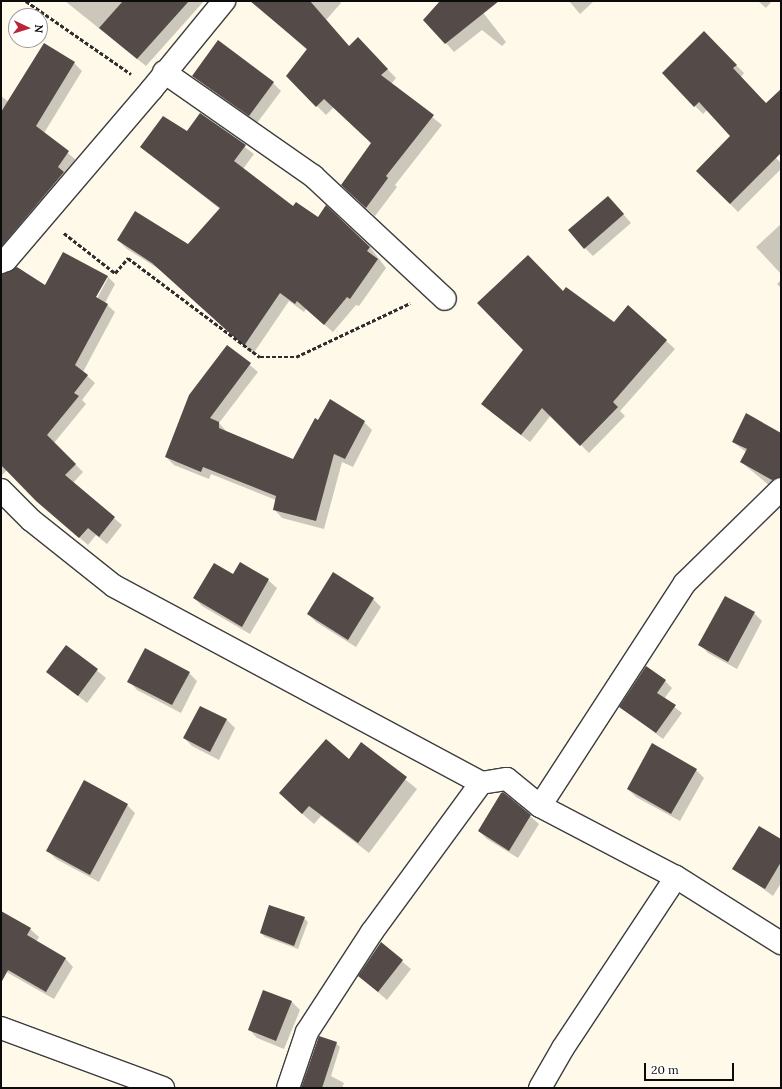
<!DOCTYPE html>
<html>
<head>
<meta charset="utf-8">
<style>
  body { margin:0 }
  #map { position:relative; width:782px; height:1089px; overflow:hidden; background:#fff9ea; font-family:Lora,serif }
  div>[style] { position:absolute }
  .shadow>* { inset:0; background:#0003 }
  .building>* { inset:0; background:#544b48 }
  .path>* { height:2.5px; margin-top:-1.25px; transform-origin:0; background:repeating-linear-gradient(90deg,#2d2d2d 0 4px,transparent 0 6px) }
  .roads { filter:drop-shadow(1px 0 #3e3e3e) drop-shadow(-1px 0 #3e3e3e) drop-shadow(0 1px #3e3e3e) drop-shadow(0 -1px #3e3e3e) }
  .minor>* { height:22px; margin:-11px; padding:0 11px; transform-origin:11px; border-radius:11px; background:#fff }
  span { translate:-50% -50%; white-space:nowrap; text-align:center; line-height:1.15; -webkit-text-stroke:4px #fff; paint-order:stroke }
  .frame { position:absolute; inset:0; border:2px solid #0b0b0b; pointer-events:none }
  .north { position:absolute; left:8px; top:8px; width:40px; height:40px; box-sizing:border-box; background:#fff; border:1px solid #9d9d9d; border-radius:50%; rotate:94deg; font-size:11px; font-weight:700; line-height:16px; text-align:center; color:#0b0b0b }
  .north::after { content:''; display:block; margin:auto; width:14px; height:18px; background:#ba253a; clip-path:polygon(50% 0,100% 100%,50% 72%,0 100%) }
  .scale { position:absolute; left:644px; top:1063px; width:90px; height:18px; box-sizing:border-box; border:2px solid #0b0b0b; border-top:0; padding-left:5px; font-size:12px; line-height:14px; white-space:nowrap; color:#0b0b0b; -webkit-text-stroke:3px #fff; paint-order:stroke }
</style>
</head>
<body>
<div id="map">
  <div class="shadow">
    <div style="clip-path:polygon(65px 1px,204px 1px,146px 66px)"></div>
    <div style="clip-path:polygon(276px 1px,339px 1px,341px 3px,326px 20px,350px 47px,358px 39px,396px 78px,391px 84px,442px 125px,395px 185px,397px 187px,375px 216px,351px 194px,372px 143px,334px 107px,326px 115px,287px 76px,307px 50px,266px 13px)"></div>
    <div style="clip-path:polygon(442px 1px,474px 1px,506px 42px,502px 46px,482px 30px,454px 52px,446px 43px)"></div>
    <div style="clip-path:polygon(569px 1px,594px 1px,580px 14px)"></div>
    <div style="clip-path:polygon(758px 1px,772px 1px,766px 8px)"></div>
    <div style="clip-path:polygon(704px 33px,744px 73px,741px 77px,766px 104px,781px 90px,781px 150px,774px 156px,781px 163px,781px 169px,738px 212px,698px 171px,732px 136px,707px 110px,703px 114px,663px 73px)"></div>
    <div style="clip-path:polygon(74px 63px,82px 71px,44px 133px,76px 160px,1px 261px,1px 96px,9px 102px)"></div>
    <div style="clip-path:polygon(193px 76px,273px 83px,281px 91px,257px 123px)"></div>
    <div style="clip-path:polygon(201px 114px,254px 154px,243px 169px,293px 207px,370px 247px,386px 268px,359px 306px,356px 305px,333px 332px,306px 309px,304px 312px,289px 301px,253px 354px,162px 271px,127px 249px,118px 240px,188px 246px,221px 210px,142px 147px,188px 132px)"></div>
    <div style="clip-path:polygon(608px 197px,631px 223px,593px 256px,585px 248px)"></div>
    <div style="clip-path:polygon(781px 224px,781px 274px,756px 247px)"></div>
    <div style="clip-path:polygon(evenodd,1px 274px,45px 287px,107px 276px,115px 284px,105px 303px,115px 312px,83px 372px,95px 383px,82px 400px,86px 404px,54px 443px,83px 472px,73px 483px,122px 525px,107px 544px,96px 535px,88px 545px,45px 508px,7px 470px,1px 476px,1px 274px,105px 278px,108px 278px,95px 302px,93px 301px,105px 278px)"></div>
    <div style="clip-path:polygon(781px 280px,781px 288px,777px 284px)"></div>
    <div style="clip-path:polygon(563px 292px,614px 323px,628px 306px,675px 349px,620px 411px,625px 416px,589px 453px,551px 415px,530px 442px,491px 412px,524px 350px)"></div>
    <div style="clip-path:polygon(227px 346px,258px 372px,219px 423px,227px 432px,294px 460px,319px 421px,364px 422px,372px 430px,353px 467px,342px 462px,324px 529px,282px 518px,274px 509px,276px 500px,211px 474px,209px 479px,174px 465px,166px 457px)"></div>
    <div style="clip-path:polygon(781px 434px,781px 488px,776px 491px,741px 462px,746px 452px,733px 442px)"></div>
    <div style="clip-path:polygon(233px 576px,268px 580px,277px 588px,250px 634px,202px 606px,194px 598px)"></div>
    <div style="clip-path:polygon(373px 599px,381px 607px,356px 647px,316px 622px,308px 614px)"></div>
    <div style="clip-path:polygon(754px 613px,762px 621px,737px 669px,708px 653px,700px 645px)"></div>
    <div style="clip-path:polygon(67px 646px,106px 678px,87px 703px,48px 672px)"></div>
    <div style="clip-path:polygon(189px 673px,197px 681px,181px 713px,137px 690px,129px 681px)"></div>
    <div style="clip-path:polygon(665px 681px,672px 688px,664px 699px,682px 713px,663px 739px,621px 707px)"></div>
    <div style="clip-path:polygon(200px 707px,227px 720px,235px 728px,219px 760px,192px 746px,184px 738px)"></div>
    <div style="clip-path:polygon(362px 744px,417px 789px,369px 853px,321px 816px,314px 824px,291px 804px,349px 760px)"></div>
    <div style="clip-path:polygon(696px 770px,704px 778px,680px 821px,636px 797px,628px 789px)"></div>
    <div style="clip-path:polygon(127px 805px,135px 813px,99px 882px,56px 859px,48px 851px)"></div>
    <div style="clip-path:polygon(530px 816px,539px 824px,518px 858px,487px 839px,479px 831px)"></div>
    <div style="clip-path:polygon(781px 840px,781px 883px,773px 896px,734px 868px)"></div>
    <div style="clip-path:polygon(304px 918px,308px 922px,298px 949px,265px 937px,261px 933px)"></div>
    <div style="clip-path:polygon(1px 926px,30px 929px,39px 937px,36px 942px,65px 958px,73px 967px,54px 999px,1px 969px)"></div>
    <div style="clip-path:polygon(381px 944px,411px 969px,387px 1000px,359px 976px)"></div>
    <div style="clip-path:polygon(264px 991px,292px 1002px,300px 1010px,284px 1049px,257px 1038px,249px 1029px)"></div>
    <div style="clip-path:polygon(336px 1043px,340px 1047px,331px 1076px,344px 1083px,342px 1088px,302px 1088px)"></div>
  </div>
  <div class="building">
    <div style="clip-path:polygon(123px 1px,189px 1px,137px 59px,99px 28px)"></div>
    <div style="clip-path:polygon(250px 1px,310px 1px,349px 46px,358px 37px,388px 69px,381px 75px,434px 115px,386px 176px,388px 178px,366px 208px,341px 185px,371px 143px,324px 99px,316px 107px,286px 76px,307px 49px)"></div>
    <div style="clip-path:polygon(440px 1px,499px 1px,445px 44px,423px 20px)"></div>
    <div style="clip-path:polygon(704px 31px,737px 65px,733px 68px,766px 103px,781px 89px,781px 153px,730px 204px,696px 171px,730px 136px,699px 102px,694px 107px,662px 73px)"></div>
    <div style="clip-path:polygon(218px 40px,274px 82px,249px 116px,192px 76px)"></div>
    <div style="clip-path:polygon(44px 43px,75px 62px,36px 126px,69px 151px,58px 167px,64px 172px,1px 247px,1px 112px)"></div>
    <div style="clip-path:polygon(200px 113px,246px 145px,234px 161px,293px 206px,296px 202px,318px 217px,326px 205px,370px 247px,367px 251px,378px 259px,350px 299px,347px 297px,324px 325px,297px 301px,295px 304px,280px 293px,244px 346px,152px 263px,117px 240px,135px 211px,188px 244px,220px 208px,140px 147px,163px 116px,187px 131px)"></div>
    <div style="clip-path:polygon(608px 196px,624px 214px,584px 249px,568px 230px)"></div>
    <div style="clip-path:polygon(63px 252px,108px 276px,96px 297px,108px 304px,75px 365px,88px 375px,74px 393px,79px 396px,47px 435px,76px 464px,65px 475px,115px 517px,99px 537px,88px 528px,79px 538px,36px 501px,1px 465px,1px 274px,17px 267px,45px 285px)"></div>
    <div style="clip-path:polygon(528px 255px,563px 291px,566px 287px,614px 322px,628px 305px,667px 340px,613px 402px,618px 407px,580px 446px,542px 408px,521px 435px,481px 404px,523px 350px,477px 303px)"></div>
    <div style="clip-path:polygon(227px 345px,251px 363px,210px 418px,219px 422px,219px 428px,293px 459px,315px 418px,318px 420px,330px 399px,365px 421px,345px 459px,334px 454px,316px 521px,273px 510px,276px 496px,203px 467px,201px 472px,165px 457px,189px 395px)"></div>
    <div style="clip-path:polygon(746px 413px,781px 433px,781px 477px,772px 480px,740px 462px,747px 449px,732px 442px)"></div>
    <div style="clip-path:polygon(240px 562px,269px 579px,242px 627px,193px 598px,214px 563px,233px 574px)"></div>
    <div style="clip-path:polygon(333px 572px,374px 598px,348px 640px,307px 614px)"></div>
    <div style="clip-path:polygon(725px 596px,755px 612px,728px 662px,698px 645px)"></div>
    <div style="clip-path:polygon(66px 645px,98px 669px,78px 696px,46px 672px)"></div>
    <div style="clip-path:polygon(145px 648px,190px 672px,172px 705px,127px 682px)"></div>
    <div style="clip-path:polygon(646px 666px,666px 680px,657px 693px,676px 705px,656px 733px,619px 707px)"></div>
    <div style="clip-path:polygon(200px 706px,227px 719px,210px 752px,183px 738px)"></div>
    <div style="clip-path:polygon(326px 739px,349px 759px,361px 742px,407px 777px,358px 843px,309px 806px,302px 814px,279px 793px)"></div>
    <div style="clip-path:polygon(652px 743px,697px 769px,671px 814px,627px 789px)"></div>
    <div style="clip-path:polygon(84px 780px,128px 804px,90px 875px,46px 851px)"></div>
    <div style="clip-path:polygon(503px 792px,531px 815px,509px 851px,478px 831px,501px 793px)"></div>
    <div style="clip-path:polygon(759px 826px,781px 839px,781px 862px,765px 889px,732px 869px)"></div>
    <div style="clip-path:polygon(269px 905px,305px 917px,294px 946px,260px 933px)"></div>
    <div style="clip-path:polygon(1px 911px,31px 928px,27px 935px,66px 958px,46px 992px,8px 970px,1px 983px)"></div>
    <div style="clip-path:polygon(381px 942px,403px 960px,378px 992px,358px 976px)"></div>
    <div style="clip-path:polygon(263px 990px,292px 1001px,276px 1041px,248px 1030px)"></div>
    <div style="clip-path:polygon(319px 1036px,337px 1042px,322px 1088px,301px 1088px)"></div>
  </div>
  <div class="path">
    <div style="left:26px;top:1px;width:128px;rotate:34.8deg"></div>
    <div style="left:64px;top:233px;width:65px;rotate:38.1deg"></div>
    <div style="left:115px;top:273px;width:20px;rotate:-49deg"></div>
    <div style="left:128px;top:258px;width:165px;rotate:36.9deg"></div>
    <div style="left:260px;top:357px;width:36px"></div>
    <div style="left:296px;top:357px;width:126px;rotate:-25.3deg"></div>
  </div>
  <div class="roads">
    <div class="minor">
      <div style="left:164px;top:72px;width:182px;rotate:34.9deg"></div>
      <div style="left:313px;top:176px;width:180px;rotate:43deg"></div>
      <div style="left:1px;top:262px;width:5px;rotate:-22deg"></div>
      <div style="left:6px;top:260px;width:225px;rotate:-49.5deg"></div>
      <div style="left:152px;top:89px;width:114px;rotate:-50.7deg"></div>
      <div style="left:1px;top:490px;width:42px;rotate:45deg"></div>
      <div style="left:31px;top:520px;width:106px;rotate:38.5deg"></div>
      <div style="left:114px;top:586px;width:417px;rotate:28.2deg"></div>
      <div style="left:481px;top:783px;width:26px;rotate:-9deg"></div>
      <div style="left:507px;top:779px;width:43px;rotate:39.3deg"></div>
      <div style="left:540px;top:806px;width:153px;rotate:27.6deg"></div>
      <div style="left:676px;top:877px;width:124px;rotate:32.2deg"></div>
      <div style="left:540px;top:806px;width:266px;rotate:-57deg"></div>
      <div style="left:685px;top:583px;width:134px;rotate:-44.4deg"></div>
      <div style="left:1px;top:1028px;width:173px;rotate:20.3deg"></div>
      <div style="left:288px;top:1088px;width:59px;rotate:-71.3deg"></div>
      <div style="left:307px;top:1032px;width:119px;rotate:-57deg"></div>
      <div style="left:372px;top:932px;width:185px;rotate:-53.8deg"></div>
      <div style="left:540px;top:1088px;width:46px;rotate:-60.1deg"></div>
      <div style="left:563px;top:1048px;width:205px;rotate:-56.5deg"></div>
    </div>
  </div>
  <div class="frame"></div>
  <div class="north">N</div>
  <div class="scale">20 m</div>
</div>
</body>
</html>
